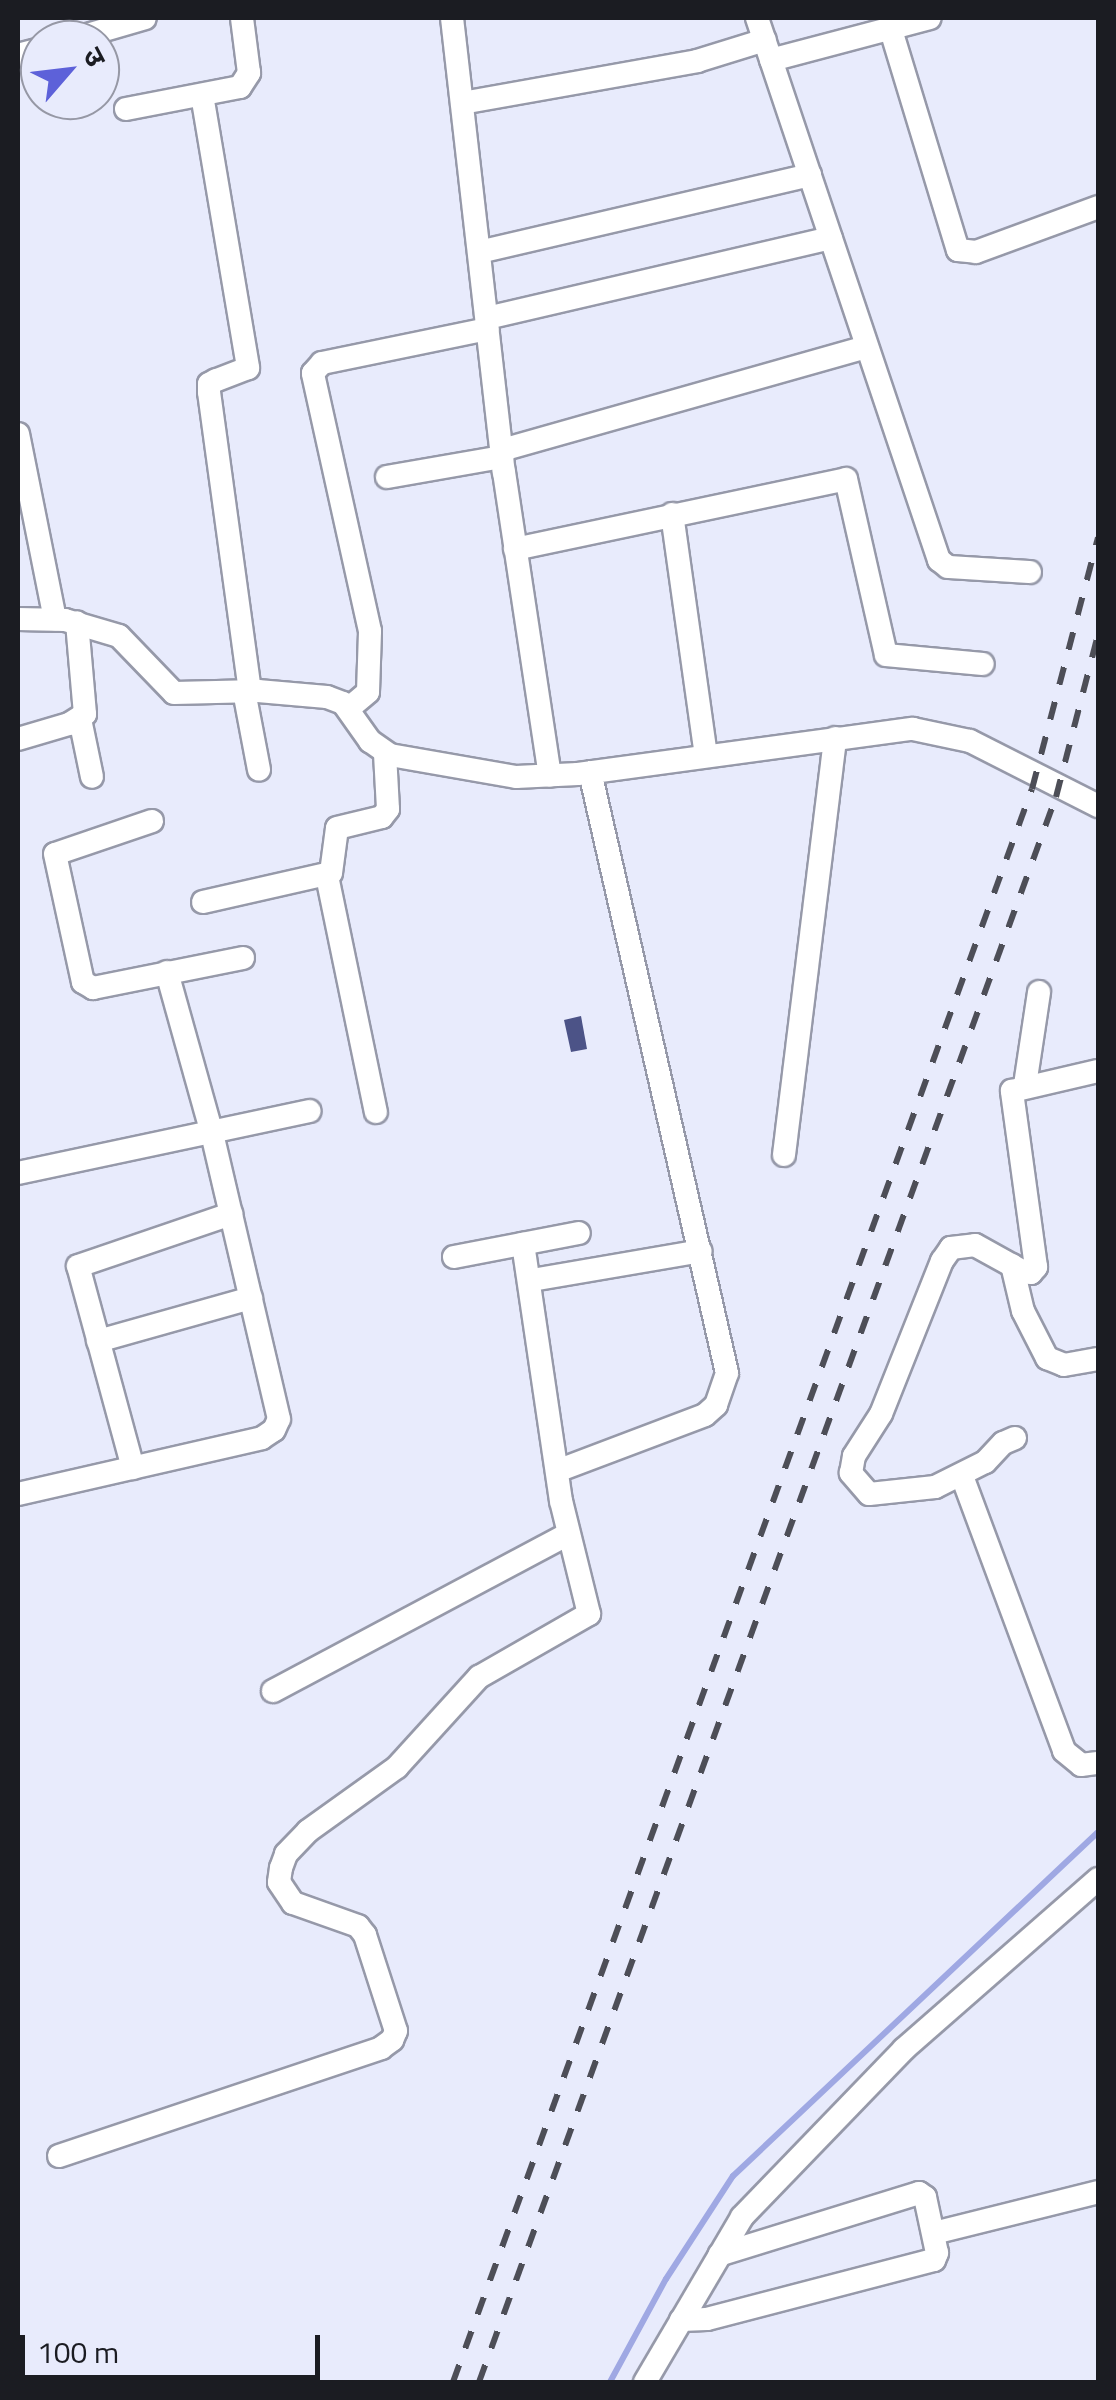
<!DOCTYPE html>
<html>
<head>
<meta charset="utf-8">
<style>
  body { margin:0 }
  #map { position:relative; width:1116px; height:2400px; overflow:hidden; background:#e8ebfc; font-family:"Titillium Web","Noto Sans Devanagari",sans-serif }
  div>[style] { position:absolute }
  .stream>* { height:6px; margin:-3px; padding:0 3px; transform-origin:3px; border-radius:3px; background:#9fa8e3 }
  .building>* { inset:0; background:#4c5387 }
  .roads { filter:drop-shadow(2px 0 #9699a9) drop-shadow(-2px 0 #9699a9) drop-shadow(0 2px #9699a9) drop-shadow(0 -2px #9699a9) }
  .minor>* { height:22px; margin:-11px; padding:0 11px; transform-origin:11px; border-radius:11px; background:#fff }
  .rail>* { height:6px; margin-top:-3px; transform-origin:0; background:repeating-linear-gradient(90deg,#4d4e57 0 18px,transparent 0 36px) }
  span { translate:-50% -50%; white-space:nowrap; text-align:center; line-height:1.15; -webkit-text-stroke:10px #e8ebfc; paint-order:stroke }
  .frame { position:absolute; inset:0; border:20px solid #1b1c22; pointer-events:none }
  .north { position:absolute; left:20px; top:20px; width:100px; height:100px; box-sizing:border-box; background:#e8ebfc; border:2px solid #9698a5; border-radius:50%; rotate:62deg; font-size:28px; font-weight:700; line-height:40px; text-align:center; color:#1b1c22 }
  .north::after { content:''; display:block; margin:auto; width:35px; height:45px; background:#5d61d9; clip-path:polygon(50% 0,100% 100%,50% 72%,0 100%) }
  .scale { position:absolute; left:20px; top:2335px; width:300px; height:45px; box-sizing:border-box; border:5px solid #1b1c22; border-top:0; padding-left:12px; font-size:30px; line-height:35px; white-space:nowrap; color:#1b1c22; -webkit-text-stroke:8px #e8ebfc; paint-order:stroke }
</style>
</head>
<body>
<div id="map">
  <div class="stream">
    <div style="left:610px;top:2382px;width:117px;rotate:-61.5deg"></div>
    <div style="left:666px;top:2279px;width:123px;rotate:-57deg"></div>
    <div style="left:733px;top:2176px;width:502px;rotate:-43.3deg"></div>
  </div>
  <div class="building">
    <div style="clip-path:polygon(581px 1016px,587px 1049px,571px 1052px,564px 1020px)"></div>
  </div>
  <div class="roads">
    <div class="minor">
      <div style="left:452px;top:18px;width:457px;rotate:83.5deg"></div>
      <div style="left:504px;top:472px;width:307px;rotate:81.4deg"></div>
      <div style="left:757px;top:18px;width:572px;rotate:71.44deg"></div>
      <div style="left:939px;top:560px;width:11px;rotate:38deg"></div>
      <div style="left:948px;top:567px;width:82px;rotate:3.5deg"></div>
      <div style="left:891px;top:30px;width:230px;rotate:73.1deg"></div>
      <div style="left:958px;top:250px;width:18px;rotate:6deg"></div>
      <div style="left:976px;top:252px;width:130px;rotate:-20.2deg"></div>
      <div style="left:70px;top:40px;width:78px;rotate:-16.3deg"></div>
      <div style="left:18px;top:55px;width:23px;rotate:-15deg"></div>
      <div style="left:771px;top:60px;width:164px;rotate:-14.8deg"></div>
      <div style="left:202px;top:95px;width:277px;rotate:80.4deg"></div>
      <div style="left:248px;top:368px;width:34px;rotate:159deg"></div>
      <div style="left:216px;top:380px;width:8px;rotate:150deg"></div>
      <div style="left:209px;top:384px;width:8px;rotate:90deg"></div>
      <div style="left:209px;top:392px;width:302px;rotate:82.2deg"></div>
      <div style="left:462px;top:103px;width:239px;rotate:-10.1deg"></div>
      <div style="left:697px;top:61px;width:71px;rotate:-17.2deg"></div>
      <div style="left:126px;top:109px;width:116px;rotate:-10.9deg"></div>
      <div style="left:240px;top:87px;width:17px;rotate:-57deg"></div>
      <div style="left:249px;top:73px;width:55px;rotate:-97.3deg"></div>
      <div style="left:479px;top:252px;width:340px;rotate:-13.1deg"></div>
      <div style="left:487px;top:318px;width:353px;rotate:-13.1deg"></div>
      <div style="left:18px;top:434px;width:189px;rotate:78.7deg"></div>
      <div style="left:502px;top:450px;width:379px;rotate:-15.8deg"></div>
      <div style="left:387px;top:477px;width:117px;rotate:-9.9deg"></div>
      <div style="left:672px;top:514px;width:243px;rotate:82deg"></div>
      <div style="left:515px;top:549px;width:338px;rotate:-11.9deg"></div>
      <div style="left:846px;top:479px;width:180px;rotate:77.2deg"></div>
      <div style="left:886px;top:655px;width:97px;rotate:5.3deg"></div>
      <div style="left:18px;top:619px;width:47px;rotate:1.2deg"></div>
      <div style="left:65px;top:620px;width:56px;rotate:16.5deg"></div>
      <div style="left:119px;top:636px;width:79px;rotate:46deg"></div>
      <div style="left:174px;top:693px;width:84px;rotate:-1.4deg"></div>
      <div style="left:258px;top:691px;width:69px;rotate:5deg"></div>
      <div style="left:327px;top:697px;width:17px;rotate:21deg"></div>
      <div style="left:343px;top:703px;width:47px;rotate:54.6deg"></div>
      <div style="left:370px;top:741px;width:24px;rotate:35deg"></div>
      <div style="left:390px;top:755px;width:128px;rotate:9.9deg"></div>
      <div style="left:516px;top:777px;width:62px;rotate:-2.8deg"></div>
      <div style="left:578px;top:774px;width:338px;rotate:-7.7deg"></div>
      <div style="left:913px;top:729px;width:58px;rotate:11.9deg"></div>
      <div style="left:970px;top:741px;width:144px;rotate:26.9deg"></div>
      <div style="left:244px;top:691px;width:80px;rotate:79.2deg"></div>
      <div style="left:348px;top:709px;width:26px;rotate:-40deg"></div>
      <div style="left:368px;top:692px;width:61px;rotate:-88.1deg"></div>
      <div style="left:370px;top:631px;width:264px;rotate:-102.5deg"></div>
      <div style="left:313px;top:373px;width:13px;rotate:-48deg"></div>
      <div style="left:322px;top:363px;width:169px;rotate:-11.6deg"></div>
      <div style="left:80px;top:719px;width:59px;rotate:78.3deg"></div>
      <div style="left:18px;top:739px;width:53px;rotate:-16.4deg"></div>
      <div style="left:69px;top:724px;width:19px;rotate:-32deg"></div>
      <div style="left:85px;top:714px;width:92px;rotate:-95deg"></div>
      <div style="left:152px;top:821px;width:102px;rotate:161.2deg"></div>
      <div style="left:55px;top:854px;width:131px;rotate:77.7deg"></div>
      <div style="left:83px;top:982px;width:12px;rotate:31deg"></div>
      <div style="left:93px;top:988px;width:153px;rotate:-11.3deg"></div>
      <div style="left:327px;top:876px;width:241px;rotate:78.3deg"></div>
      <div style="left:203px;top:902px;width:131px;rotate:-12.8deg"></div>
      <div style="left:331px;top:873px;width:45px;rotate:-82.4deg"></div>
      <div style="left:337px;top:828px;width:46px;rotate:-13.7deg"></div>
      <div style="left:382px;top:817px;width:10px;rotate:-53deg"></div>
      <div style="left:388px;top:809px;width:56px;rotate:-93.1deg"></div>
      <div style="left:1025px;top:1085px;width:94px;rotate:-81.4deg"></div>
      <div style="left:784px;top:1155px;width:420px;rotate:-83deg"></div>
      <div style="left:18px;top:1173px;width:298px;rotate:-12deg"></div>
      <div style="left:454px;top:1257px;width:127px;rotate:-10.9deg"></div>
      <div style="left:1012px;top:1265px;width:47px;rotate:76.6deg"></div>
      <div style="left:1023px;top:1311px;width:53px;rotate:62.9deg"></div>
      <div style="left:1047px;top:1358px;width:18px;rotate:22deg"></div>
      <div style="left:1064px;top:1365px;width:35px;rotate:-10deg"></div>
      <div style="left:532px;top:1280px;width:171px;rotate:-9.7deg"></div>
      <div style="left:98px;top:1341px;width:159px;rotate:-15.7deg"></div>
      <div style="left:1015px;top:1438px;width:13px;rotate:157deg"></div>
      <div style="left:1003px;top:1443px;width:26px;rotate:133deg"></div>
      <div style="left:985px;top:1462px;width:56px;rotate:153.4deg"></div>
      <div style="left:935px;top:1487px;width:66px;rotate:173.9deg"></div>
      <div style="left:869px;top:1494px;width:28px;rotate:-131deg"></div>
      <div style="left:851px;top:1473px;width:17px;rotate:-80deg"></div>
      <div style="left:854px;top:1456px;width:50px;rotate:-57.3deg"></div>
      <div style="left:881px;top:1414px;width:165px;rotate:-68.3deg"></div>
      <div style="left:942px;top:1261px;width:16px;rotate:-55deg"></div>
      <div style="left:951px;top:1248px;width:24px;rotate:-7deg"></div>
      <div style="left:975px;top:1245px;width:56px;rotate:28.9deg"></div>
      <div style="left:1024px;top:1272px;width:7px;rotate:8deg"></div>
      <div style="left:1031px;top:1273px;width:8px;rotate:-50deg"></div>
      <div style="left:1036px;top:1267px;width:178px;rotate:-97.8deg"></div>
      <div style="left:1012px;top:1091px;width:88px;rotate:-13.1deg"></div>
      <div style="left:133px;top:1468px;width:209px;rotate:-105.2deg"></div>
      <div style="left:78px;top:1266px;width:162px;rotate:-18.8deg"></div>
      <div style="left:557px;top:1471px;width:158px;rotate:-20.7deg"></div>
      <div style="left:705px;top:1415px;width:15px;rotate:-42deg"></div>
      <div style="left:716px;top:1405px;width:34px;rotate:-71deg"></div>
      <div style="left:727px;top:1373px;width:616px;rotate:-102.84deg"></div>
      <div style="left:962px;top:1476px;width:293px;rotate:69.6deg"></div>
      <div style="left:1064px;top:1751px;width:22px;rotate:39deg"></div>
      <div style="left:1081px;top:1765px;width:17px;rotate:-7deg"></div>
      <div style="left:18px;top:1494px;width:250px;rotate:-12.9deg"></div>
      <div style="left:262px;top:1438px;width:14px;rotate:-34deg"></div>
      <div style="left:274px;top:1430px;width:12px;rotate:-66deg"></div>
      <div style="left:279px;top:1419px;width:297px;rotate:-103.2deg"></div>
      <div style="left:211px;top:1130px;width:164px;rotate:-105.6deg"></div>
      <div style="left:273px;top:1691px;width:334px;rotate:-28deg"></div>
      <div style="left:59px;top:2156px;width:340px;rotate:-18.5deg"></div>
      <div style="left:381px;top:2048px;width:14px;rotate:-36deg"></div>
      <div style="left:392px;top:2040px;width:10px;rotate:-66deg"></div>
      <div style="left:396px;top:2031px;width:101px;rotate:-107.9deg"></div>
      <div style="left:365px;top:1935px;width:11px;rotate:-128deg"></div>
      <div style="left:358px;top:1926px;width:69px;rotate:-160.5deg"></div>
      <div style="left:293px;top:1903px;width:25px;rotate:-124deg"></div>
      <div style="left:279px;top:1882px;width:14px;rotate:-82deg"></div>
      <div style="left:281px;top:1868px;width:15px;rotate:-70deg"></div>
      <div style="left:286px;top:1854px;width:32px;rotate:-46deg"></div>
      <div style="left:308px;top:1831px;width:110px;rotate:-35.7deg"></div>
      <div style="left:397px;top:1767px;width:122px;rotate:-47.7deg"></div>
      <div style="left:479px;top:1677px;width:127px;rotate:-29.8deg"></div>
      <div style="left:589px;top:1614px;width:116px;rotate:-103.9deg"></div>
      <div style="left:561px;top:1501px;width:260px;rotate:-98.4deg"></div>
      <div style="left:934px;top:2233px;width:169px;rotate:-14deg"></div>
      <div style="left:681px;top:2320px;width:26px;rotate:-2deg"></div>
      <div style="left:707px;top:2319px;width:235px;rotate:-14.6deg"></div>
      <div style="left:934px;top:2260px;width:8px;rotate:-67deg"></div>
      <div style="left:937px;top:2253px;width:57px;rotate:-102.1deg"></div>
      <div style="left:925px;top:2197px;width:7px;rotate:-146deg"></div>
      <div style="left:919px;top:2193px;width:209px;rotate:162.8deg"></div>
      <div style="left:645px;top:2382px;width:191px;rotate:-59.5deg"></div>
      <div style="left:742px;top:2217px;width:233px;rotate:-46deg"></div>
      <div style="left:904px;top:2049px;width:258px;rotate:-41.2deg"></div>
    </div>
  </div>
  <div class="rail">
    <div style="left:453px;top:2382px;width:1695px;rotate:-70.03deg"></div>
    <div style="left:1032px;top:789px;width:260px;rotate:-75.3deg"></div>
    <div style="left:479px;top:2382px;width:1687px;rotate:-70deg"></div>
    <div style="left:1056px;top:797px;width:167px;rotate:-75.5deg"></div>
  </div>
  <div class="frame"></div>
  <div class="north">उ</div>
  <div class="scale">100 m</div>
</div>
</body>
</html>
